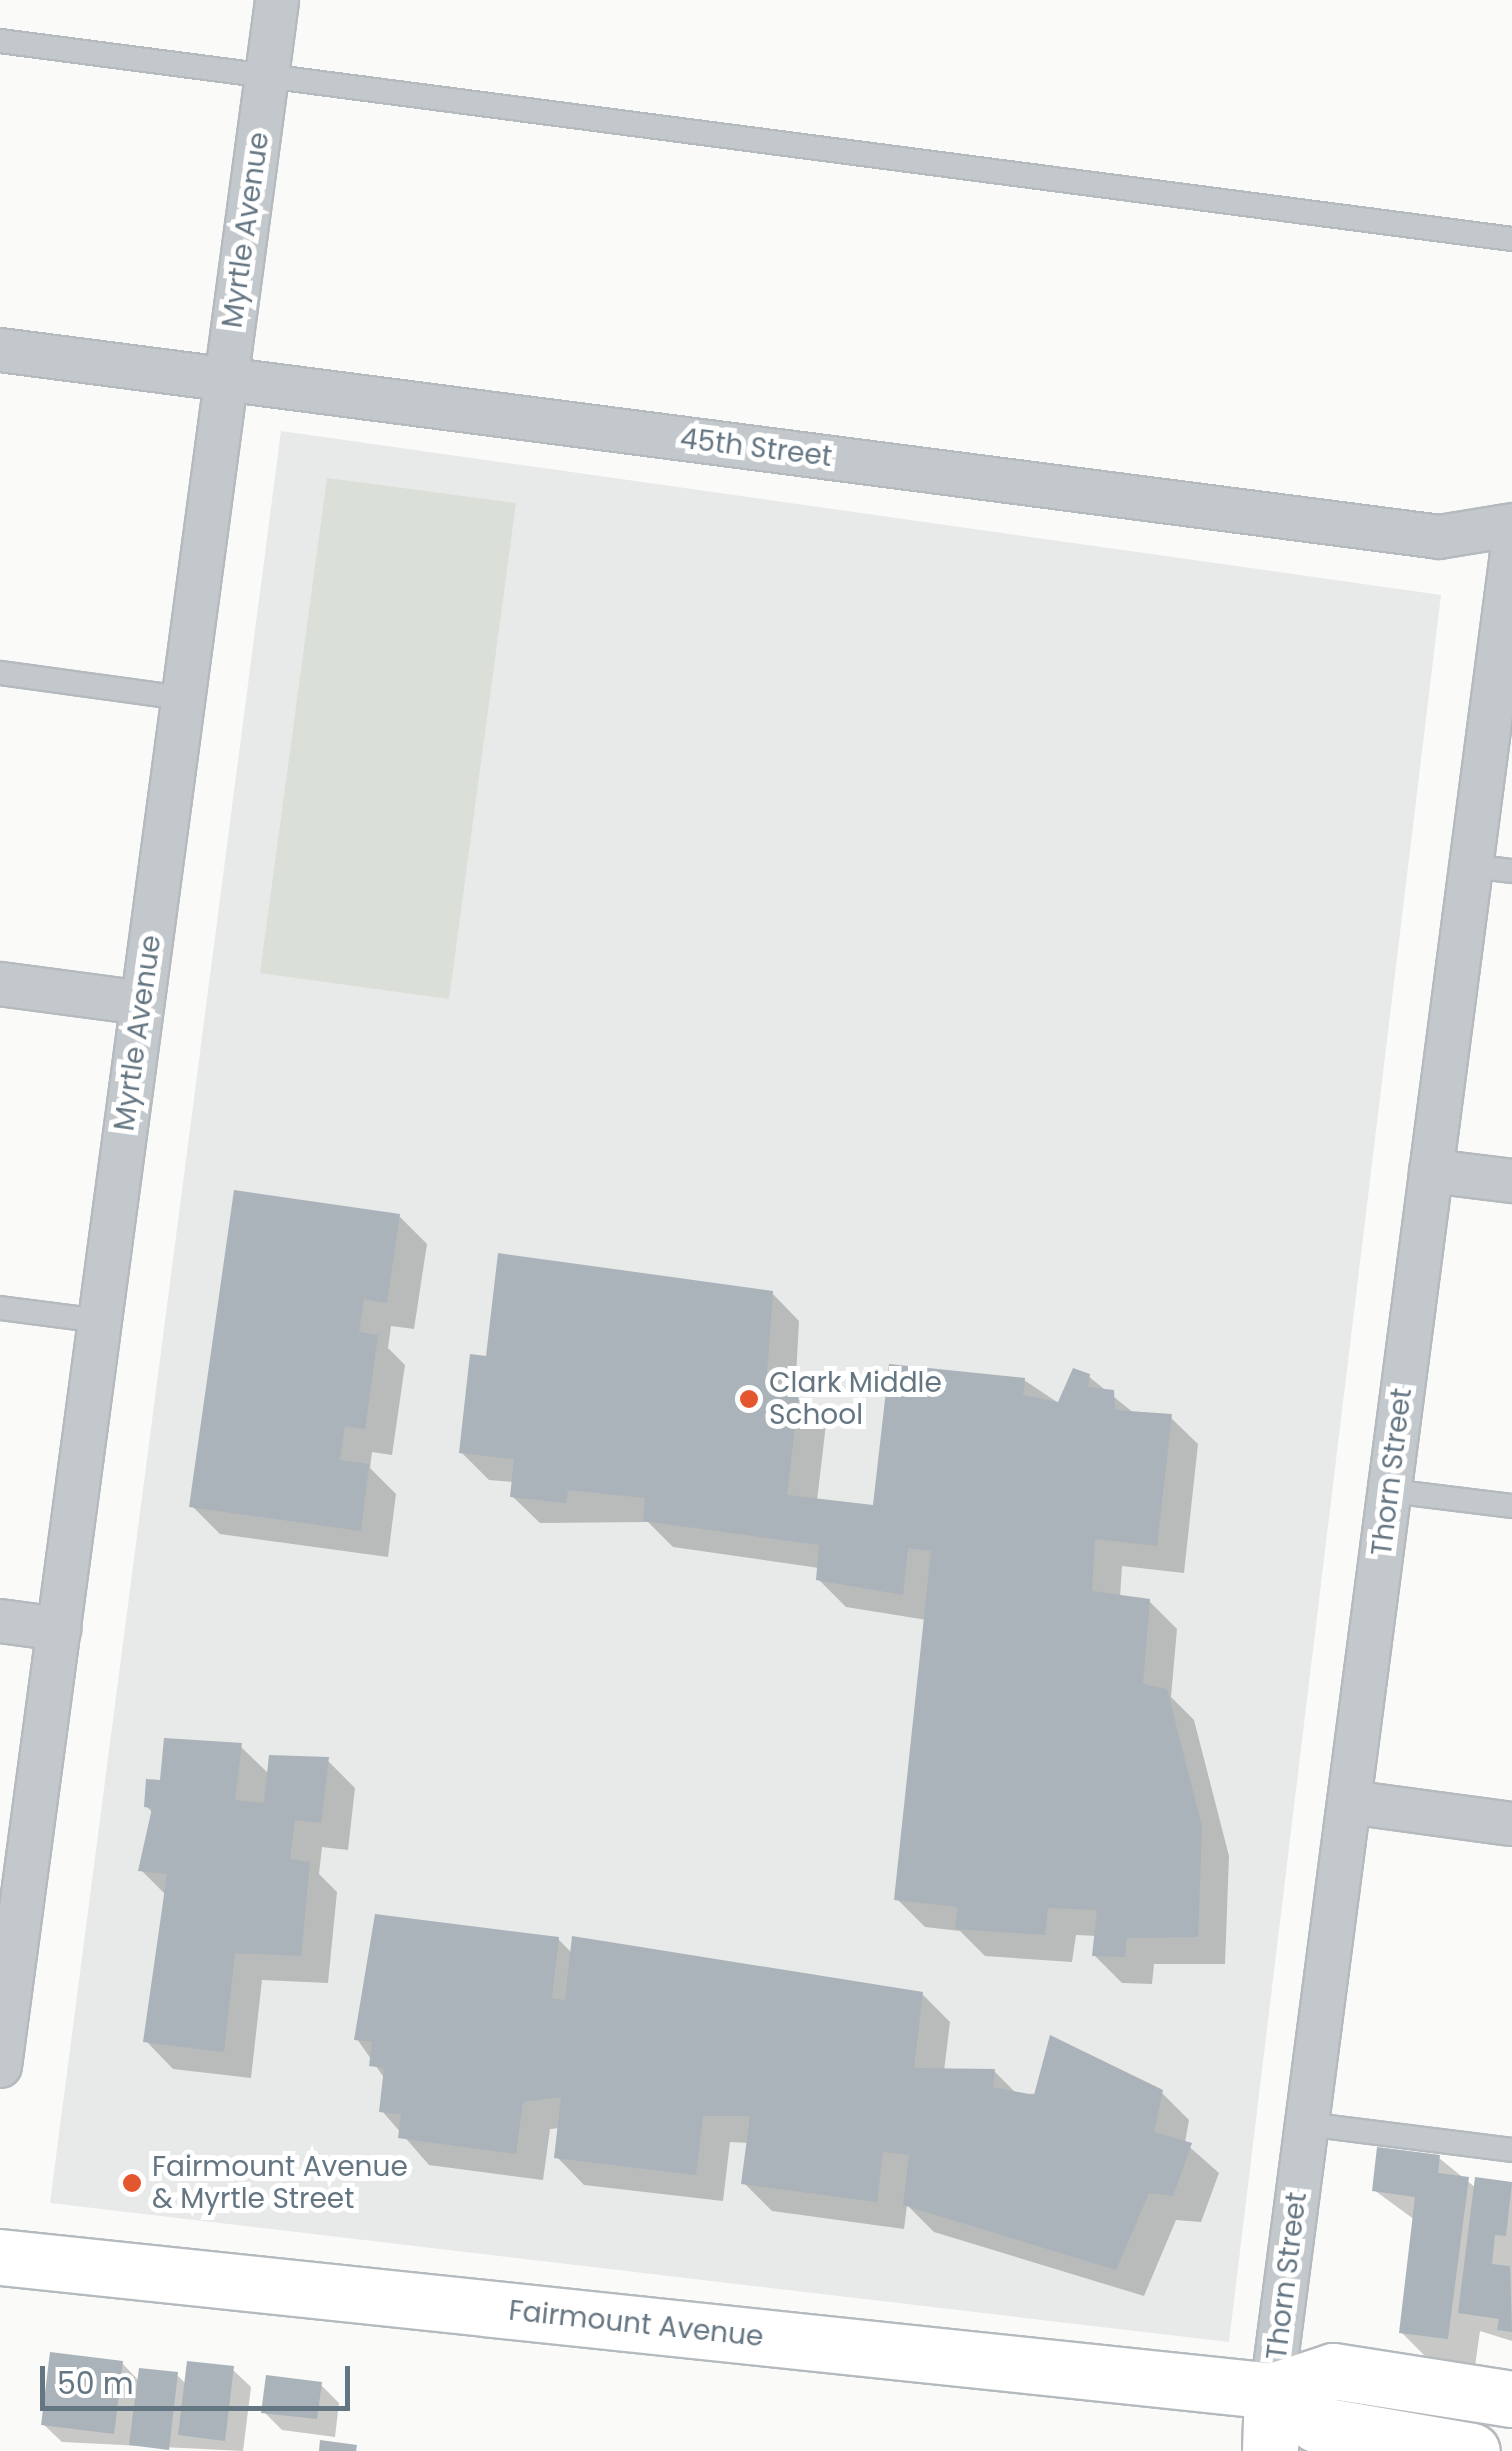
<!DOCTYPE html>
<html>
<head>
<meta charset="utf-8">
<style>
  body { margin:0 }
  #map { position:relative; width:1512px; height:2451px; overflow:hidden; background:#fafaf8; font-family:Poppins,sans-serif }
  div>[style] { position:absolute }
  .built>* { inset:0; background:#e8e9e9 }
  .green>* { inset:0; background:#dadfd7 }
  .shadow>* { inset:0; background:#0003 }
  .building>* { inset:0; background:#aab3b9 }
  .roads { filter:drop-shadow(2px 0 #b5babe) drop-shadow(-2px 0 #b5babe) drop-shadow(0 2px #b5babe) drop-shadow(0 -2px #b5babe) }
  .lane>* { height:22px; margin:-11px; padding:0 11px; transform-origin:11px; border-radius:11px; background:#c3c8cc }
  .street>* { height:42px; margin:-21px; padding:0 21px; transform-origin:21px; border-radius:21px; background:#c3c8cc }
  .primary>* { height:55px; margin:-27.5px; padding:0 27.5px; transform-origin:27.5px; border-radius:27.5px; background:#fff }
  .dots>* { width:28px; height:28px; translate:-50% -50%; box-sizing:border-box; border:5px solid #fff; border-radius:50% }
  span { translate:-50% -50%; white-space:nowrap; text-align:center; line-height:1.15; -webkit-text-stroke:10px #fff; paint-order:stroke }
  .street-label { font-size:28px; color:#657683 }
  .poi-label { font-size:28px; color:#657683 }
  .left { translate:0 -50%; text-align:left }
  .scale { position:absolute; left:40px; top:2366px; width:310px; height:45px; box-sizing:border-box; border:5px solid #657683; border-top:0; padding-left:12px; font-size:30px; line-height:35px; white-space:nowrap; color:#657683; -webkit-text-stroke:8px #fff; paint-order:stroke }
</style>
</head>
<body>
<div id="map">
  <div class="built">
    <div style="clip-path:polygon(281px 431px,1441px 595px,1229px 2342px,50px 2203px)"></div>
  </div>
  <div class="green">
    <div style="clip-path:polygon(327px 478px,516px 503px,449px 999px,260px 973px)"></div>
  </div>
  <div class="shadow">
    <div style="clip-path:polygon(399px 1216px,427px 1244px,414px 1329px,391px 1326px,388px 1348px,405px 1365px,392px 1455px,372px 1452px,370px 1468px,396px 1494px,388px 1557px,220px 1534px,192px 1506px)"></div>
    <div style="clip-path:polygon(772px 1293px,799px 1321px,795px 1396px,826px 1424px,817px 1501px,875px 1508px,1024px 1380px,1060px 1404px,1088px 1376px,1135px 1414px,1170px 1417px,1198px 1444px,1184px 1573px,1122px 1566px,1120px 1597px,1149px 1601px,1177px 1629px,1171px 1697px,1194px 1720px,1229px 1856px,1225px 1964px,1154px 1964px,1152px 1984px,1122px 1983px,1094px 1955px,1097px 1936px,1076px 1935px,1072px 1962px,985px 1956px,960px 1931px,925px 1927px,897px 1899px,927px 1620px,846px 1607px,818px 1579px,819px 1568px,673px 1547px,648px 1522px,540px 1523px,512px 1496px,514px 1482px,489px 1480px,461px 1452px,488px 1359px)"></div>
    <div style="clip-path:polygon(240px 1746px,270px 1775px,327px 1760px,355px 1788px,348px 1850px,322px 1847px,319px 1874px,337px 1892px,328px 1983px,262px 1980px,251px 2078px,173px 2069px,146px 2041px,166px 1895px,141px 1870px,154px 1814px,146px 1806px,162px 1783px)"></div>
    <div style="clip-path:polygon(558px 1939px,573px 1954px,922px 1994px,950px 2022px,944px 2071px,994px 2071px,1017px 2094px,1161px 2092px,1189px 2120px,1185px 2143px,1219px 2173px,1201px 2222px,1176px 2220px,1144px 2296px,934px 2232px,907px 2205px,904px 2229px,772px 2211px,744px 2183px,749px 2143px,730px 2142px,723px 2201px,584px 2185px,557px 2157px,560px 2128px,550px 2129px,543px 2180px,429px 2165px,382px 2111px,385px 2079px,357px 2039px)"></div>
    <div style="clip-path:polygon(1439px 2158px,1476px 2188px,1478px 2179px,1512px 2184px,1512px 2341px,1480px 2331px,1475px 2366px,1429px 2360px,1401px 2332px,1415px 2220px,1374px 2190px)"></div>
    <div style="clip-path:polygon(122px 2363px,139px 2381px,177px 2375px,187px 2385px,232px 2369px,251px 2387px,243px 2451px,62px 2442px,43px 2424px)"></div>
    <div style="clip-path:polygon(321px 2385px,339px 2403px,335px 2437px,282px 2430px,264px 2412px)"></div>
  </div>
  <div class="building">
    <div style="clip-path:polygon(234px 1190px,400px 1214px,387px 1303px,364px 1299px,359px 1332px,378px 1335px,365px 1429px,345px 1426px,340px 1460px,369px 1464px,361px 1531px,189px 1507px)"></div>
    <div style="clip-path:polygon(498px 1253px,773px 1291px,766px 1388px,799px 1394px,787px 1495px,873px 1505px,889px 1364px,1025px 1378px,1023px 1395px,1058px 1402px,1073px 1368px,1090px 1374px,1088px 1387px,1114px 1390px,1115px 1410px,1172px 1414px,1157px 1546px,1095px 1539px,1092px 1591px,1150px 1599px,1143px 1684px,1167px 1689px,1202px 1827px,1198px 1937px,1127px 1938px,1125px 1957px,1092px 1956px,1097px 1910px,1048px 1908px,1045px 1935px,955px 1929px,958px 1907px,894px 1900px,931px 1551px,908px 1548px,903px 1595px,816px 1580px,819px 1545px,643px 1521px,645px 1498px,568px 1490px,566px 1503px,510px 1497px,514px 1459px,459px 1453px,470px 1354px,486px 1356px)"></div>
    <div style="clip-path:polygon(164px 1738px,242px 1743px,235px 1800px,264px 1803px,269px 1755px,329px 1757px,321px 1823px,295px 1820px,290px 1859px,310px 1862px,301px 1956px,235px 1953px,224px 2052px,143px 2042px,167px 1874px,138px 1871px,152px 1808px,144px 1807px,146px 1779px,160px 1780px)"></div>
    <div style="clip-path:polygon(375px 1914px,559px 1937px,552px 1998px,565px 2000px,572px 1936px,923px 1992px,914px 2068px,995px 2069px,993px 2087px,1034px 2095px,1050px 2035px,1163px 2090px,1154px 2132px,1192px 2143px,1173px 2196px,1149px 2193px,1116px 2270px,903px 2205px,909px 2155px,883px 2152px,877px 2202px,741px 2184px,750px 2116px,703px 2116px,696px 2175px,554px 2158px,561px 2097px,523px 2102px,516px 2154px,398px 2138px,401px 2114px,379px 2112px,384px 2068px,369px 2066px,372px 2042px,354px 2040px)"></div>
    <div style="clip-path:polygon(1377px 2147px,1440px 2155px,1438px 2173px,1469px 2177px,1448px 2339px,1399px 2333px,1415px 2197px,1372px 2191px)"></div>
    <div style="clip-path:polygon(1475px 2177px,1512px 2182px,1506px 2236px,1495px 2235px,1492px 2264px,1510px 2266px,1512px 2332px,1497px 2330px,1499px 2319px,1458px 2313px)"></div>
    <div style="clip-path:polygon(50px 2352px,123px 2361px,114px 2434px,41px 2425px)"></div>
    <div style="clip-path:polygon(187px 2361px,234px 2366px,225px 2441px,178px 2435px)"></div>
    <div style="clip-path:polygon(139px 2368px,178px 2372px,169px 2450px,129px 2445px)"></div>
    <div style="clip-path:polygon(266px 2375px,322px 2382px,317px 2419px,261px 2413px)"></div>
    <div style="clip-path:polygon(320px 2440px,357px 2445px,356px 2451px,319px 2451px)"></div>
  </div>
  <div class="roads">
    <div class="lane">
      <div style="left:0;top:41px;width:1525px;rotate:7.46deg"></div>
      <div style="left:0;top:673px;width:185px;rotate:7.8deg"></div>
      <div style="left:1471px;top:866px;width:41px;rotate:7deg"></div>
      <div style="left:0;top:1308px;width:101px;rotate:7.4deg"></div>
      <div style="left:1390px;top:1491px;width:123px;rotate:7deg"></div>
      <div style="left:1306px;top:2124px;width:208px;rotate:7.2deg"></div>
    </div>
    <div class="street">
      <div style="left:0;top:350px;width:1451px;rotate:7.4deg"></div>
      <div style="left:1439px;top:537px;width:74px;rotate:-9.3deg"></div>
      <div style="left:0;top:984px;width:143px;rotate:7.6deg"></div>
      <div style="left:1431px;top:1171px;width:82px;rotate:7deg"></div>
      <div style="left:0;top:1621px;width:60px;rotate:7.7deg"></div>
      <div style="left:1349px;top:1802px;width:164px;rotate:7.7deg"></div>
      <div style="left:0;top:2066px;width:2084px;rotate:-82.36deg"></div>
      <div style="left:1272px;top:2391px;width:1853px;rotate:-82.56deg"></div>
    </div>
    <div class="primary">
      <div style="left:0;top:2257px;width:1279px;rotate:6.01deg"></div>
      <div style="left:1272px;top:2391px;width:64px;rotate:-18.2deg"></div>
      <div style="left:1333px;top:2371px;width:181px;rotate:8.9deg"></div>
      <div style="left:1272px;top:2391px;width:55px;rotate:36.9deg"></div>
      <div style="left:1316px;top:2424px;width:158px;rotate:9.8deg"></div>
      <div style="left:1270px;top:2451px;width:60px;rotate:-88.1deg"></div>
    </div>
  </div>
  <div class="dots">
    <div style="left:749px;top:1399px;background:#e4572e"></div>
    <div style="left:132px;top:2183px;background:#e4572e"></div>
  </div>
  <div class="street-label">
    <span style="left:246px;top:230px;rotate:-82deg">Myrtle Avenue</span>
    <span style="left:756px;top:448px;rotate:7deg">45th Street</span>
    <span style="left:138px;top:1033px;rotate:-82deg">Myrtle Avenue</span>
    <span style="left:1392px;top:1472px;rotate:-83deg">Thorn Street</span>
    <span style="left:1287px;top:2276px;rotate:-83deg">Thorn Street</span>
    <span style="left:636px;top:2324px;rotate:6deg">Fairmount Avenue</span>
  </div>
  <div class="poi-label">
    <span class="left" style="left:769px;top:1399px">Clark Middle<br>School</span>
    <span class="left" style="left:152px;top:2183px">Fairmount Avenue<br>&amp; Myrtle Street</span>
  </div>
  <div class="scale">50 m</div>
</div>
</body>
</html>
